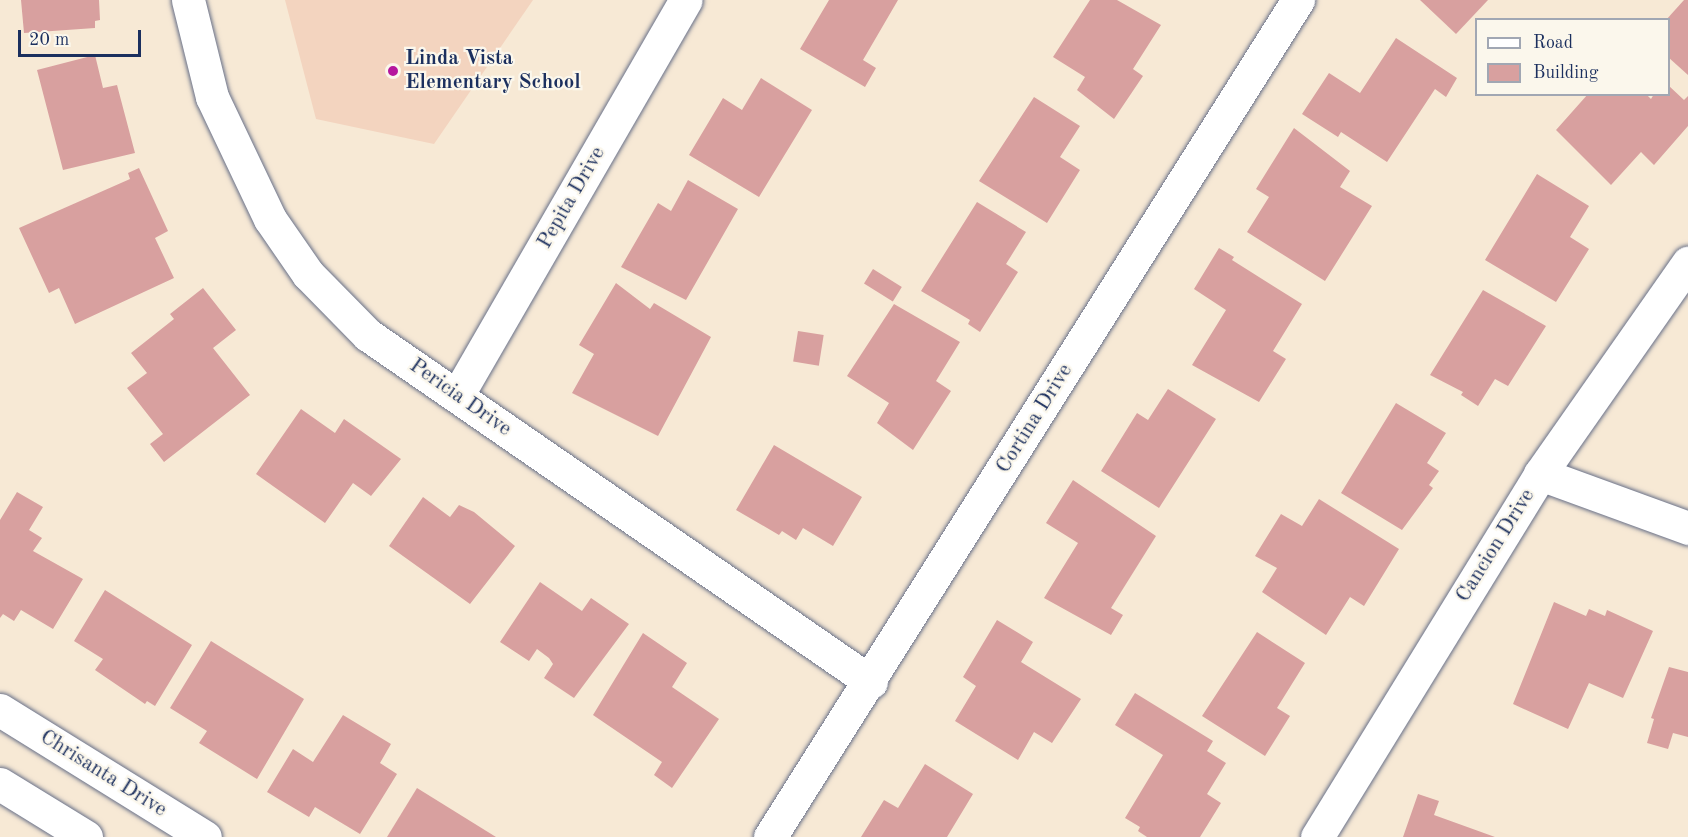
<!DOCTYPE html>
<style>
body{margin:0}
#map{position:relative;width:1688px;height:837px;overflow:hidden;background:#f7e9d5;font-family:"Old Standard TT",serif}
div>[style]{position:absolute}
.built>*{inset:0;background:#f3d4bf}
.building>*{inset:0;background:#d8a09f;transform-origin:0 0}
.roads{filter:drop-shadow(0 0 2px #687088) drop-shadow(0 0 2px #687088)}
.minor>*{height:33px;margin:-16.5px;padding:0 16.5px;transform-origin:16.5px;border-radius:16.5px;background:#fff}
.dots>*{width:16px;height:16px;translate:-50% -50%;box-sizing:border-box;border:3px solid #fbf7ec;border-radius:50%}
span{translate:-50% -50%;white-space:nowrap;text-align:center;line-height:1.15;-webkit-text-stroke:4.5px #fbf7ec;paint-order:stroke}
.poi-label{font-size:21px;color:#1b2f5e;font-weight:700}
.left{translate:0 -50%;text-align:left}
.street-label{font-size:21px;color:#1b2f5e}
.legend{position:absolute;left:1475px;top:18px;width:195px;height:78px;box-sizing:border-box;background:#fbf7ec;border:2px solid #a1a7b3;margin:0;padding:8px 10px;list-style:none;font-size:18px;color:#1b2f5e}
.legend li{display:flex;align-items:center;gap:12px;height:30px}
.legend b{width:30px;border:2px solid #a1a7b3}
.scale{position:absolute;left:18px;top:30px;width:123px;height:27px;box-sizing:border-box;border:3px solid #1b2f5e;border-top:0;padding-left:8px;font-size:18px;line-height:21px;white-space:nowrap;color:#1b2f5e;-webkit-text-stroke:4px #fbf7ec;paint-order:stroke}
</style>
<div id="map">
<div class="built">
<i style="clip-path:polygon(285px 0,533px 0,434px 144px,316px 119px)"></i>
</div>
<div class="building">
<i style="clip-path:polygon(21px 0,99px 0,100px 20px,95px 21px,95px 28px,24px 33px)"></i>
<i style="clip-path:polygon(829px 0,898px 0,863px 60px,876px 68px,865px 87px,800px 49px)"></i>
<i style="clip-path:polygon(1090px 0,1117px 0,1161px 25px,1133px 69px,1143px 76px,1114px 119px,1077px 90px,1085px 77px,1053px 57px)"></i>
<i style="clip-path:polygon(1420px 0,1488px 0,1456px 34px)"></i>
<i style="clip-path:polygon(1684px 0,1688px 0,1688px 75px,1668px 57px,1666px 20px)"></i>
<i style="clip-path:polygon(1396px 38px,1457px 78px,1446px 97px,1435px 89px,1387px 162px,1341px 132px,1338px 137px,1302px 114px,1329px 73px,1360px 93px)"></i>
<i style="clip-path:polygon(95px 55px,103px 88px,117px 85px,135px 153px,63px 170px,37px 70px)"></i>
<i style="clip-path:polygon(761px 78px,812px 110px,759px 197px,689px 155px,723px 98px,742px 110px)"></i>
<i style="clip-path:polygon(1668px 85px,1684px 100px,1688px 96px,1688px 126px,1654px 165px,1641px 152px,1611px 185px,1556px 130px,1588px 94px,1646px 94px,1651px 99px,1654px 94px,1668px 94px)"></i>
<i style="clip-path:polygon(1034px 97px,1080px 126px,1060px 157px,1080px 170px,1047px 223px,979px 181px)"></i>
<i style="clip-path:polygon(1294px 128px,1350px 171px,1340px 187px,1372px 206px,1325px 281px,1247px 232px,1269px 197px,1256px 189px)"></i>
<i style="clip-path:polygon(139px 168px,168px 231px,155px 238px,174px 278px,75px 324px,59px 288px,49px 293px,19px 228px,130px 179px,128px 173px)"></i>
<i style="clip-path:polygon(1537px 174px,1589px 206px,1570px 237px,1589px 249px,1556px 302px,1485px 260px)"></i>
<i style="clip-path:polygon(688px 180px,738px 209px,686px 300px,621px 267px,658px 203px,671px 211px)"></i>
<i style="clip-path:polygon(977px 202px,1026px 232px,1006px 264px,1018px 272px,980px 332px,968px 324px,970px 320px,921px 291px)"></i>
<i style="clip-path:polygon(1219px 248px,1234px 257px,1232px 260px,1302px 304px,1273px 351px,1286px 359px,1259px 402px,1192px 365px,1226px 310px,1194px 289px)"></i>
<i style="left:873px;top:269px;width:34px;height:17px;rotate:32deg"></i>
<i style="clip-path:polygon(616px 283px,650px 309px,654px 303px,711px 337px,658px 436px,572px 393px,594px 354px,579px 345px)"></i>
<i style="clip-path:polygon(203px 288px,236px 330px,213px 348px,250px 395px,164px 462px,150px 444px,163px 434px,127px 388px,147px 373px,131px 353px,174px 319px,170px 314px)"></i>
<i style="clip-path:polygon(1483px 290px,1546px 326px,1508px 386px,1495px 379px,1478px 406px,1461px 395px,1463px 392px,1430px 375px)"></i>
<i style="clip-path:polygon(894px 304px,960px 342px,936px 381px,951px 391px,913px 450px,877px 423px,889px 403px,847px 376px)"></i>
<i style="left:798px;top:331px;width:26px;height:31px;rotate:9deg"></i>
<i style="clip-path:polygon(1168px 389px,1216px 419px,1159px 508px,1101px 471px,1137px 413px,1148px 420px)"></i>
<i style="clip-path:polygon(1396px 403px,1446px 433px,1427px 463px,1439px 471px,1429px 485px,1433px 488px,1402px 530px,1341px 493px)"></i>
<i style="clip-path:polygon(301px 409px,335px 433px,344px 419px,401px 459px,371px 496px,353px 483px,325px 523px,256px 474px)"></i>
<i style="clip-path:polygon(774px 445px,862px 497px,833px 546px,803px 528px,796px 540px,782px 531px,779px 535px,736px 510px)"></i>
<i style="clip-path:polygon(1073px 480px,1156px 536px,1111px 608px,1123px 615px,1111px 635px,1044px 598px,1078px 543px,1046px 523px)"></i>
<i style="clip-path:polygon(17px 492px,43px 507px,29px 530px,42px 538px,33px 551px,83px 579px,53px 629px,21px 610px,14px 621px,3px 614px,0 618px,0 520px)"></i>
<i style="clip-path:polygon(423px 497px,450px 517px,459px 505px,474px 512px,515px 546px,470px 604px,389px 546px)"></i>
<i style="clip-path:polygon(1319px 499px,1399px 549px,1364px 606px,1350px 597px,1326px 635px,1262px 592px,1277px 568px,1255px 556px,1281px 514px,1302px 526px)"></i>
<i style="clip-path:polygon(540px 582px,582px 611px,591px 598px,629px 624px,574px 698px,544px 678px,553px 664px,549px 658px,537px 649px,529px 661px,500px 642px)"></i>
<i style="clip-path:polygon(105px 590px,192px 645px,155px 706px,147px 701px,145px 704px,95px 670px,103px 659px,74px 641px)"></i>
<i style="clip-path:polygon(1554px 602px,1586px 616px,1589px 609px,1605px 616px,1607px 610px,1653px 631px,1623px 698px,1589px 683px,1568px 729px,1513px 704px)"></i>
<i style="clip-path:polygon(997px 620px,1033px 642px,1021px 662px,1081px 699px,1052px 743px,1034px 732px,1018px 760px,955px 721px,976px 686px,963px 677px)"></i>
<i style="clip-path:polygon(1257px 632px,1305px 663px,1277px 708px,1290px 716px,1265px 756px,1202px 716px)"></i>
<i style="clip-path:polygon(643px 633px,687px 663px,672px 687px,719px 719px,672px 788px,654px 775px,662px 762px,593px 715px)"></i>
<i style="clip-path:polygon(211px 641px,304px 699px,257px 779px,199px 743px,207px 731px,170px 708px)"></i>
<i style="clip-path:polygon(1669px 667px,1688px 672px,1688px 737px,1673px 733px,1668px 749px,1647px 743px,1654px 719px,1651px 718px)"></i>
<i style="clip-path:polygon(1135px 693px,1213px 741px,1207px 751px,1226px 763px,1207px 794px,1221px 803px,1200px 837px,1147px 837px,1138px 831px,1140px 827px,1125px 818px,1163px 755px,1115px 725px)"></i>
<i style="clip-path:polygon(343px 715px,391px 744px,380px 763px,397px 774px,360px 834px,315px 807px,309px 817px,267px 792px,293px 749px,313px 762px)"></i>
<i style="clip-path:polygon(925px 764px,973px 794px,947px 837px,861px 837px,884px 800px,898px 808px)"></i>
<i style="clip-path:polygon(417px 788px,496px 837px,387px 837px)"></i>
<i style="clip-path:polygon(1418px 794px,1439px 801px,1434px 815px,1495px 837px,1403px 837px)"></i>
</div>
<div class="roads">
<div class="minor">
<i style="left:188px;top:0;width:100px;rotate:76.1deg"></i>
<i style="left:212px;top:97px;width:135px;rotate:64.6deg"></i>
<i style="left:270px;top:219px;width:67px;rotate:55.4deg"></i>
<i style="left:308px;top:274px;width:86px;rotate:45.5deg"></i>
<i style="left:368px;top:335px;width:611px;rotate:34.6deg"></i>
<i style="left:457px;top:396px;width:457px;rotate:-60deg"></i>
<i style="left:1540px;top:474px;width:158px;rotate:20deg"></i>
<i style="left:0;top:710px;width:241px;rotate:31.8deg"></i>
<i style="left:0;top:784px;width:101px;rotate:31.6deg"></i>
<i style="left:770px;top:837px;width:990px;rotate:-57.76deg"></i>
<i style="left:1317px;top:837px;width:426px;rotate:-58.4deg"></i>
<i style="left:1540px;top:474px;width:258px;rotate:-55deg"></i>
</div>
</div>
<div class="dots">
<i style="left:393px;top:71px;background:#b5179e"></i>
</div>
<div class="poi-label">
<span class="left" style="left:405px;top:71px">Linda Vista<br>Elementary School</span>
</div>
<div class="street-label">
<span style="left:572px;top:198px;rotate:-60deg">Pepita Drive</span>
<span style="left:460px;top:398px;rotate:35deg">Pericia Drive</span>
<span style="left:1035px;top:419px;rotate:-58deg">Cortina Drive</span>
<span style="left:1496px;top:546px;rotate:-58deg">Cancion Drive</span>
<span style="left:103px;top:774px;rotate:32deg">Chrisanta Drive</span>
</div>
<ul class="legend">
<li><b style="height:8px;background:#fff"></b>Road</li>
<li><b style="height:16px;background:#d8a09f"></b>Building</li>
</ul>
<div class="scale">20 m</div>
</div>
